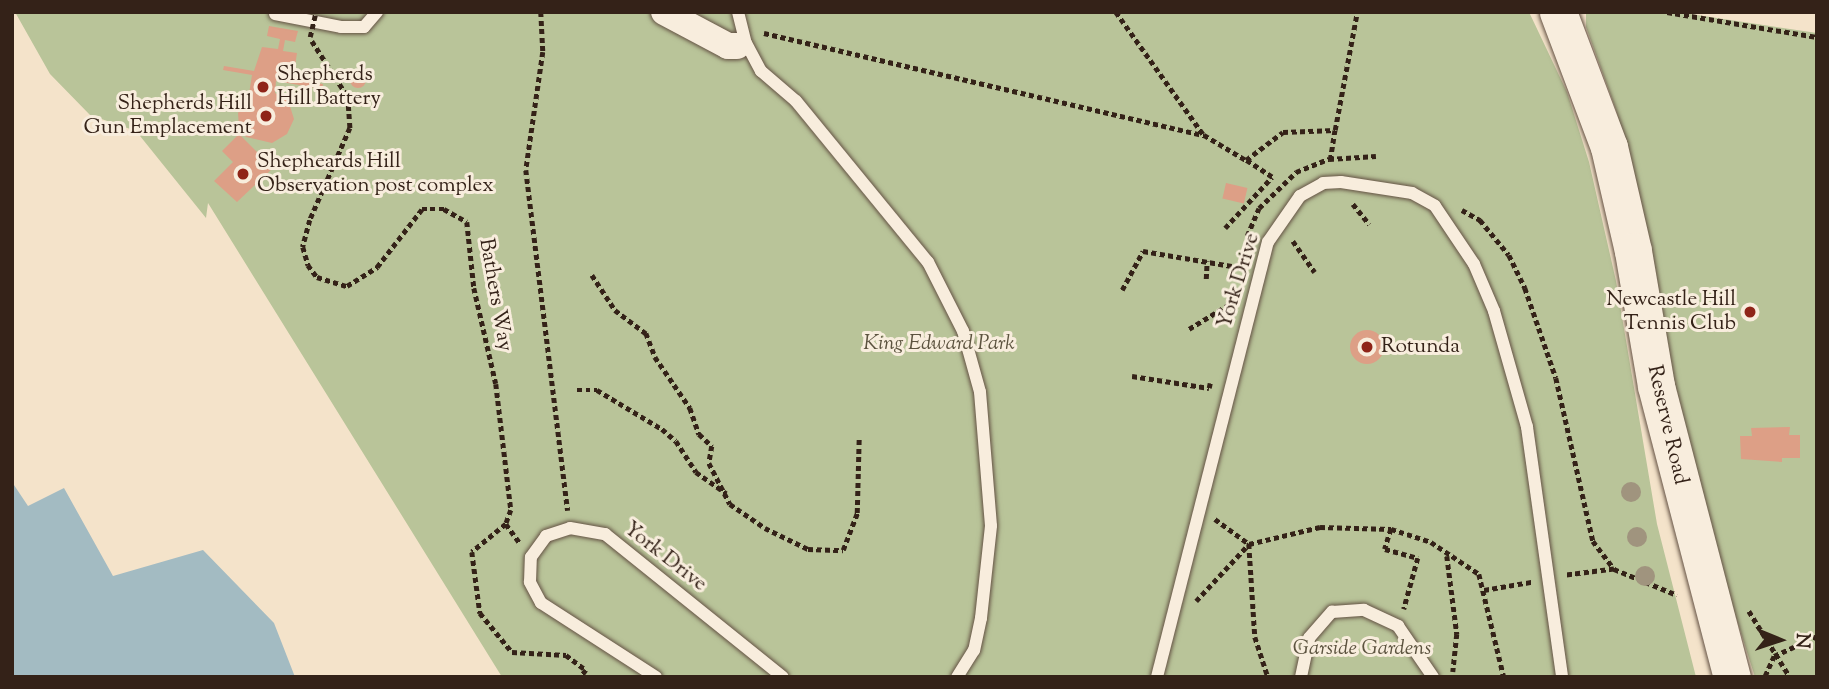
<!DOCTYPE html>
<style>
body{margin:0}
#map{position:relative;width:1829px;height:689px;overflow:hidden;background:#f4e3ca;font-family:"Sorts Mill Goudy",serif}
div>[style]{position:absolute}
.green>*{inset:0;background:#b9c499}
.water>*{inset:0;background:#a3bbc2}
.building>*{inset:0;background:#dd9f86;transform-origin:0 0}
.round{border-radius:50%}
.path>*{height:4.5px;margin-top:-2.25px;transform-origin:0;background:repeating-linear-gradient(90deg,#342218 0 5px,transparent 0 8.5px)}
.roads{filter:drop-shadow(0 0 2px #645244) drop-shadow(0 0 2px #645244)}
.lane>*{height:12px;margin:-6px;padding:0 6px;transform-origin:6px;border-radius:6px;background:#f8eddd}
.street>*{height:26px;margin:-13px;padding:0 13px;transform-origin:13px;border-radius:13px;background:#f8eddd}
.secondary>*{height:37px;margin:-18.5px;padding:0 18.5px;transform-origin:18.5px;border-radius:18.5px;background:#f8eddd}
.path-bridge>*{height:4.5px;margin-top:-2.25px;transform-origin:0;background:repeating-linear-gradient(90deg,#342218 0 5px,transparent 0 8.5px)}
.trees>*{width:20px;height:20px;margin:-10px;border-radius:50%;background:#a0947e}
.dots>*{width:19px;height:19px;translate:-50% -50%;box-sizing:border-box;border:4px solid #f8eddd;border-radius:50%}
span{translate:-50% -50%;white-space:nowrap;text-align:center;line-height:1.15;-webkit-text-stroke:6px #f8eddd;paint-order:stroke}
.poi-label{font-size:21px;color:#342218}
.left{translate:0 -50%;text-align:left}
.right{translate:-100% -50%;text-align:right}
.street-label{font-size:21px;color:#342218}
.park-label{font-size:21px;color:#5c533f;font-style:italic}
.frame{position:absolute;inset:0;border:14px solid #342218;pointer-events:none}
.north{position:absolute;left:1745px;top:605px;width:70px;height:70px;-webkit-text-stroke:5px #f8eddd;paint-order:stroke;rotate:92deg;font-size:19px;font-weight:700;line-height:28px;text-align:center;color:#342218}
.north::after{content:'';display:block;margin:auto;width:24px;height:32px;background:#342218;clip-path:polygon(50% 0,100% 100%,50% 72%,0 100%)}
</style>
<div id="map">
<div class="green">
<i style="clip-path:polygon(15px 12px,1529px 12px,1567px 92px,1589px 162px,1616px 281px,1657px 524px,1696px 677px,502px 677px,208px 203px,206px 218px,136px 131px,90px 115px,50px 74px)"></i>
<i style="clip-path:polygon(1586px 12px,1677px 12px,1817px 33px,1817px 677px,1755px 677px,1694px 486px,1675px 407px,1640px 197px,1616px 110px,1586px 27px)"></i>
</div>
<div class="water">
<i style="clip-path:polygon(12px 482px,28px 506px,64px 488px,113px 576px,203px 550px,274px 623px,295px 677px,12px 677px)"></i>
</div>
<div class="building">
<i style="clip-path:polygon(269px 26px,298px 31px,295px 42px,285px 40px,283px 51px,297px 53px,293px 79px,323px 84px,322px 89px,276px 81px,275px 93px,288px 100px,294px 119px,287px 134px,272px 143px,246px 137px,239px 127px,238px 113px,249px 94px,252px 75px,223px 70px,224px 66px,254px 71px,262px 47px,278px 49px,280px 39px,267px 36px)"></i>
<i class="round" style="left:350px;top:72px;width:16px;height:16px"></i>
<i style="clip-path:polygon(239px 134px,273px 168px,237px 202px,214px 181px,233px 162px,222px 151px)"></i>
<i style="left:1226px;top:183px;width:22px;height:16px;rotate:13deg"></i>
<i class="round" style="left:1350px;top:330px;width:34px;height:34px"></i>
<i style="clip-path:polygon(1790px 427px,1789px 435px,1800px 435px,1800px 458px,1782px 458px,1782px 462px,1741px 459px,1740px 436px,1752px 436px,1751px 428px)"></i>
</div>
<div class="path">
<i style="left:541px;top:12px;width:40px;rotate:87.1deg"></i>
<i style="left:543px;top:52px;width:119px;rotate:98.2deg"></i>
<i style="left:526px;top:170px;width:343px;rotate:83deg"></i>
<i style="left:1116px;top:12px;width:150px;rotate:54.5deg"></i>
<i style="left:1667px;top:12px;width:152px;rotate:9.5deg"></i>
<i style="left:764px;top:33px;width:452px;rotate:13.1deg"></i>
<i style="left:1204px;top:135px;width:49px;rotate:30.8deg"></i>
<i style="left:1246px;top:160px;width:46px;rotate:-37.1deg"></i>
<i style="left:1283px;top:132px;width:52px;rotate:-2.2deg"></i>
<i style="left:1335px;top:130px;width:120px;rotate:-79.4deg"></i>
<i style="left:312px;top:41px;width:67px;rotate:57.3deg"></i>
<i style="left:348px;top:97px;width:31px;rotate:86deg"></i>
<i style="left:350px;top:128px;width:100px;rotate:113.5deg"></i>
<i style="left:310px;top:220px;width:28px;rotate:105deg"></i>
<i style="left:303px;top:247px;width:19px;rotate:74deg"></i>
<i style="left:308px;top:265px;width:15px;rotate:53deg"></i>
<i style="left:317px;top:277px;width:31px;rotate:17deg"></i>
<i style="left:347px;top:286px;width:36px;rotate:-32deg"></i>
<i style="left:377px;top:267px;width:73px;rotate:-52.2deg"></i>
<i style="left:422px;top:209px;width:22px"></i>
<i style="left:444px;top:209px;width:26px;rotate:29deg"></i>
<i style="left:467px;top:222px;width:66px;rotate:83.9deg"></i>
<i style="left:474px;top:288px;width:98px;rotate:77.1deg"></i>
<i style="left:496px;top:384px;width:127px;rotate:83.2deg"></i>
<i style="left:511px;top:510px;width:15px;rotate:110deg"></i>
<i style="left:506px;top:524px;width:44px;rotate:140.5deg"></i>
<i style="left:472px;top:552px;width:62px;rotate:82.5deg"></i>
<i style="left:480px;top:613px;width:50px;rotate:50.6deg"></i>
<i style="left:512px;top:652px;width:54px;rotate:3.2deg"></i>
<i style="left:566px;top:655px;width:25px;rotate:37deg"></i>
<i style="left:586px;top:670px;width:9px;rotate:126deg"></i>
<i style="left:1330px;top:160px;width:30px;rotate:-81deg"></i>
<i style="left:1353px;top:204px;width:26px;rotate:51deg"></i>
<i style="left:1462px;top:210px;width:21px;rotate:29deg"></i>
<i style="left:1480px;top:220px;width:45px;rotate:50.4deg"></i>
<i style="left:1509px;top:255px;width:37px;rotate:64deg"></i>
<i style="left:1525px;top:288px;width:95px;rotate:71deg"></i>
<i style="left:1556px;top:378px;width:167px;rotate:77.2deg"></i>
<i style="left:1593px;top:541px;width:35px;rotate:53deg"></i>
<i style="left:1614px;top:569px;width:48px;rotate:172.9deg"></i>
<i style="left:1225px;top:228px;width:69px;rotate:-47.3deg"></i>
<i style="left:1272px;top:177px;width:31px;rotate:-147deg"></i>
<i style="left:1247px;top:236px;width:30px;rotate:-67deg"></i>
<i style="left:1259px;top:208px;width:52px;rotate:-44.2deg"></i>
<i style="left:1296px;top:172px;width:35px;rotate:-22deg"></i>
<i style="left:1329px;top:159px;width:47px;rotate:-3.7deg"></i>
<i style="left:1293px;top:241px;width:38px;rotate:55deg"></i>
<i style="left:592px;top:275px;width:42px;rotate:56.7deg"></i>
<i style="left:615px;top:310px;width:39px;rotate:37deg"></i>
<i style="left:646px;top:333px;width:26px;rotate:69deg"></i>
<i style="left:655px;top:357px;width:62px;rotate:55.5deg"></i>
<i style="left:690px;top:408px;width:28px;rotate:71deg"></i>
<i style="left:699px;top:434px;width:18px;rotate:43deg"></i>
<i style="left:712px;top:446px;width:17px;rotate:100deg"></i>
<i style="left:709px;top:463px;width:46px;rotate:62.9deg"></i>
<i style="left:730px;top:504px;width:42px;rotate:34.4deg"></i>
<i style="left:765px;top:528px;width:48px;rotate:26deg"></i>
<i style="left:808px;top:549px;width:35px;rotate:2deg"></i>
<i style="left:843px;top:550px;width:40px;rotate:-69deg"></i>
<i style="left:857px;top:513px;width:75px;rotate:-88.5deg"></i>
<i style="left:1206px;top:279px;width:18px;rotate:-87deg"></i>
<i style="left:1122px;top:290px;width:44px;rotate:-61.7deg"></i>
<i style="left:1143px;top:251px;width:102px;rotate:9.6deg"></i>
<i style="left:1189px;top:329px;width:48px;rotate:-31.4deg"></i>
<i style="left:1132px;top:376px;width:78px;rotate:8.9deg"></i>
<i style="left:1209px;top:388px;width:5px;rotate:-79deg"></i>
<i style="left:577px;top:390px;width:20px"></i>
<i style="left:597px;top:390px;width:76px;rotate:31deg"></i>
<i style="left:662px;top:429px;width:18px;rotate:41deg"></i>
<i style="left:676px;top:441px;width:37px;rotate:57deg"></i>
<i style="left:696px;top:472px;width:37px;rotate:35deg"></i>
<i style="left:1215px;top:519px;width:42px;rotate:36.3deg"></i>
<i style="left:1249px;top:544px;width:93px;rotate:86.3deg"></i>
<i style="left:1255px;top:637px;width:42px;rotate:72deg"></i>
<i style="left:506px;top:524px;width:24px;rotate:54deg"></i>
<i style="left:1391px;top:529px;width:21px;rotate:107deg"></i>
<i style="left:1385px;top:549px;width:34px;rotate:15deg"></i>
<i style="left:1418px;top:558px;width:53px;rotate:105.4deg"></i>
<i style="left:1447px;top:556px;width:79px;rotate:82.7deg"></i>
<i style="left:1457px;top:634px;width:38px;rotate:96deg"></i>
<i style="left:1614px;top:569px;width:68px;rotate:22.4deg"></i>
<i style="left:1484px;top:590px;width:48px;rotate:-9.7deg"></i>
<i style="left:1196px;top:601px;width:78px;rotate:-47.1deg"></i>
<i style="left:1249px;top:544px;width:73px;rotate:-13.5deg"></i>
<i style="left:1320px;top:527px;width:71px;rotate:1.6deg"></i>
<i style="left:1391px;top:529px;width:42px;rotate:18deg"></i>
<i style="left:1431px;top:542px;width:58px;rotate:33.7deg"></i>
<i style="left:1479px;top:574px;width:106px;rotate:76.4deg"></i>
<i style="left:1749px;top:611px;width:78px;rotate:58.2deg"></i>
<i style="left:1765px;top:676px;width:22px;rotate:-66deg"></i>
<i style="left:1774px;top:656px;width:47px;rotate:-24.9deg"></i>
</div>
<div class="roads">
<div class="lane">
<i style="left:738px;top:12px;width:32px;rotate:76deg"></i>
<i style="left:746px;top:43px;width:32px;rotate:62deg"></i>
<i style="left:761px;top:71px;width:46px;rotate:40.6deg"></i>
<i style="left:796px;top:101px;width:208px;rotate:50.7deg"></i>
<i style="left:928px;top:262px;width:77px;rotate:63.1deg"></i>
<i style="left:963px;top:331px;width:63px;rotate:74.4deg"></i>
<i style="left:980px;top:392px;width:134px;rotate:85.3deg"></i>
<i style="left:991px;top:526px;width:93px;rotate:96.2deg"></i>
<i style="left:981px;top:618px;width:33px;rotate:102deg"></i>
<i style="left:974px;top:650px;width:32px;rotate:122deg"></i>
<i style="left:275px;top:14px;width:67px;rotate:11.1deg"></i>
<i style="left:341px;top:27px;width:23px"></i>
<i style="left:364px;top:27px;width:20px;rotate:-49deg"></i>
<i style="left:656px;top:677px;width:137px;rotate:-147.2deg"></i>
<i style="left:541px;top:603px;width:24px;rotate:-118deg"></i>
<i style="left:530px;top:582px;width:25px;rotate:-88deg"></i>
<i style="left:531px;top:557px;width:26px;rotate:-54deg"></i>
<i style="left:546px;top:536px;width:25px;rotate:-18deg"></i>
<i style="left:570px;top:528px;width:36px;rotate:10deg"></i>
<i style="left:605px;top:534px;width:228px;rotate:38.8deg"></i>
<i style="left:1157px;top:677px;width:449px;rotate:-75.7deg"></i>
<i style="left:1268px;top:242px;width:56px;rotate:-55.2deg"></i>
<i style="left:1300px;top:196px;width:26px;rotate:-29deg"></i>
<i style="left:1323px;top:183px;width:18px;rotate:-3deg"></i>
<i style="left:1341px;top:182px;width:72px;rotate:8.8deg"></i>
<i style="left:1412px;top:193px;width:26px;rotate:29deg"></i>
<i style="left:1435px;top:206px;width:70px;rotate:56.1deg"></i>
<i style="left:1474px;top:264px;width:51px;rotate:66.9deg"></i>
<i style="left:1494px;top:311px;width:121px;rotate:74.1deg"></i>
<i style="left:1527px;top:427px;width:252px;rotate:82deg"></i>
<i style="left:1301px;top:677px;width:40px;rotate:-78deg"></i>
<i style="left:1309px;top:638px;width:35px;rotate:-49deg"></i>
<i style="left:1332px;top:612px;width:32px;rotate:-4deg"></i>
<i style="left:1364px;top:610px;width:38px;rotate:25deg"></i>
<i style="left:1398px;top:626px;width:62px;rotate:55.5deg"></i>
</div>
<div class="street">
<i style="left:664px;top:12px;width:72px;rotate:28deg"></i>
<i style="left:728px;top:46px;width:9px"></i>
</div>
<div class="secondary">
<i style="left:1558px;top:12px;width:144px;rotate:69.3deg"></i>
<i style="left:1609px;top:147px;width:107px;rotate:77deg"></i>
<i style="left:1633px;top:251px;width:137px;rotate:80.3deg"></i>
<i style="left:1656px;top:386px;width:301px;rotate:75.4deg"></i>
</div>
</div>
<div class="path-bridge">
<i style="left:310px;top:37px;width:26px;rotate:-77deg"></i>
</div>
<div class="trees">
<i style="left:1631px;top:492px"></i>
<i style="left:1637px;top:537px"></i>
<i style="left:1645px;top:576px"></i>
</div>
<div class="dots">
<i style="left:263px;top:87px;background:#8f2418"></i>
<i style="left:266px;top:116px;background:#8f2418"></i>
<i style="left:243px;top:174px;background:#8f2418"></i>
<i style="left:1750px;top:312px;background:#8f2418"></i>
<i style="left:1367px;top:347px;background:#8f2418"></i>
</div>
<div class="poi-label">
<span class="left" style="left:277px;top:87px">Shepherds<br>Hill Battery</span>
<span class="right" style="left:252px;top:116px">Shepherds Hill<br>Gun Emplacement</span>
<span class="left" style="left:257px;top:174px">Shepheards Hill<br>Observation post complex</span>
<span class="right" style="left:1736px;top:312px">Newcastle Hill<br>Tennis Club</span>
<span class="left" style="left:1381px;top:347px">Rotunda</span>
</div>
<div class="street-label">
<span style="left:1239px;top:281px;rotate:-73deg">York Drive</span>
<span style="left:495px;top:295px;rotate:80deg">Bathers Way</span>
<span style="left:1667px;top:425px;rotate:77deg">Reserve Road</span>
<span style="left:665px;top:557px;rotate:38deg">York Drive</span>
</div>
<div class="park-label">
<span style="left:939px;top:344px">King Edward Park</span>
<span style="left:1362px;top:649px">Garside Gardens</span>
</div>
<div class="frame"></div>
<div class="north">N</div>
</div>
